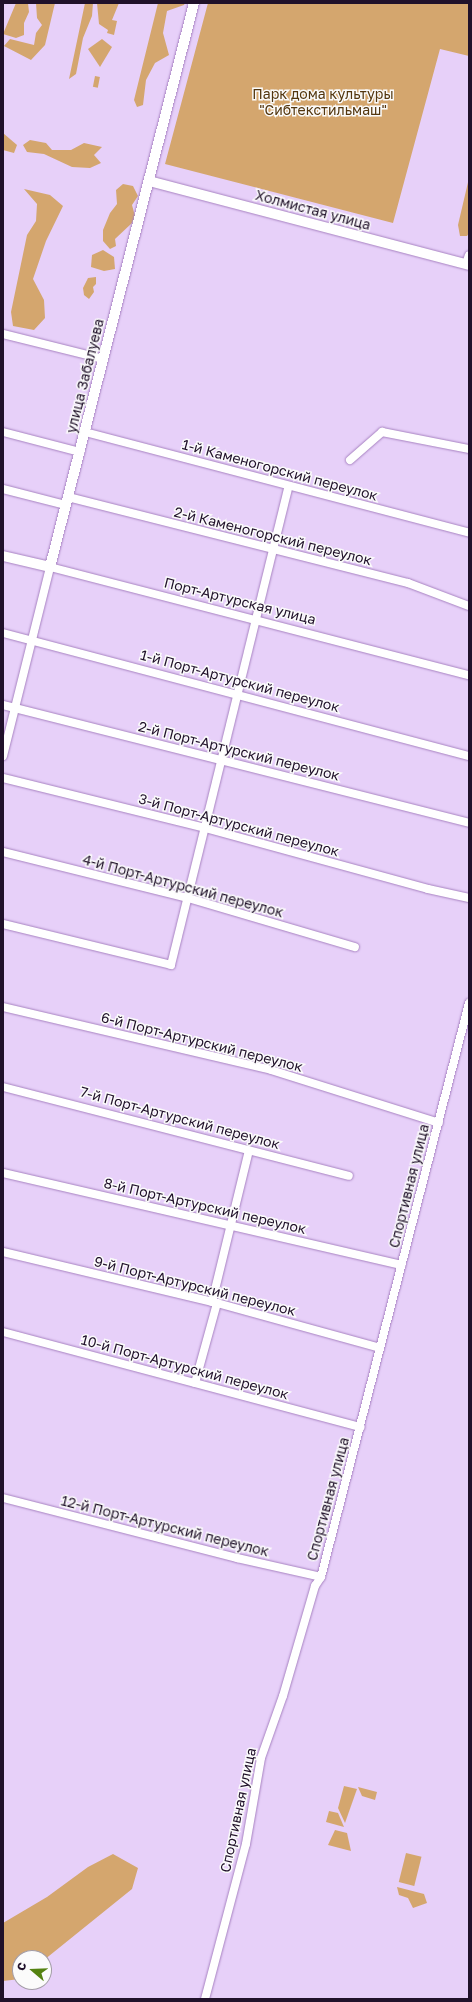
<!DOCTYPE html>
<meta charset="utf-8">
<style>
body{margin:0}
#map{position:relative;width:472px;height:2002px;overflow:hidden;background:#e7d0f9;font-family:"Golos Text",sans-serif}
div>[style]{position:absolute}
.green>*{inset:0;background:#d4a66e;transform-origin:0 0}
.roads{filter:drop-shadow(0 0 1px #a782c1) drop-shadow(0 0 1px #a782c1)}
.minor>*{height:8px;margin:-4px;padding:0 4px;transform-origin:4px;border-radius:4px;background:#fff}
.tertiary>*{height:10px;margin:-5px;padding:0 5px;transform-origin:5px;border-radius:5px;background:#fff}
span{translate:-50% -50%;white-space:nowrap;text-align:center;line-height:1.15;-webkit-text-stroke:3px #fbfbfb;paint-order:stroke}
.park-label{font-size:14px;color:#53360e}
.street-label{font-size:14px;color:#20112a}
.frame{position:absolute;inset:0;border:4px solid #20112a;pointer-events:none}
.north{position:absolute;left:12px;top:1950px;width:40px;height:40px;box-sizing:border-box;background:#fbfbfb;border:1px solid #a39da7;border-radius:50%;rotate:289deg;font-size:11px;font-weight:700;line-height:16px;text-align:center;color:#20112a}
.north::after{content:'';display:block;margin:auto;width:14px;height:18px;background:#548211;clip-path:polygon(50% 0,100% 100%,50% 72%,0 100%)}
</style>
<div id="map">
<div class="green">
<i style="clip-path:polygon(16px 3px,28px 3px,29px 12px,24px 23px,24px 35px,16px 38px,3px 34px)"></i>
<i style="clip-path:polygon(36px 3px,55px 3px,45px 45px,31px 60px,4px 46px,10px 39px,34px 45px,36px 33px,42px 25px,37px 18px)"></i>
<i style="clip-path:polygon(85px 3px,93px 3px,92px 16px,83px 38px,76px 74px,69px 79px)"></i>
<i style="clip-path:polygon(97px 3px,119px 3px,112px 20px,117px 21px,114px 35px,107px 33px,108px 30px,99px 24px)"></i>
<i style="clip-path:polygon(158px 3px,185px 3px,184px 5px,167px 11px,163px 33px,169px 55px,155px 63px,146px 80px,143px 105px,137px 107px,134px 100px)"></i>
<i style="clip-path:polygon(208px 3px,469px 3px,469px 56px,440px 49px,393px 223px,165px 164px)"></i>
<i style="clip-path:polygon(102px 39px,112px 47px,100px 67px,88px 49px)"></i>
<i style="left:95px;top:76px;width:5px;height:11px;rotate:11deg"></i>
<i style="clip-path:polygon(3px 133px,17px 145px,14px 153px,3px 150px)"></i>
<i style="clip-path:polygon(30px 140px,46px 143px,52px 150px,71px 150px,84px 143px,102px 147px,94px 155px,101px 163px,90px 168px,72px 167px,44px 154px,27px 152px,23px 145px)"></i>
<i style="clip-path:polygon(469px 178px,469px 233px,467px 236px,460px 236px,458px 225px)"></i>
<i style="clip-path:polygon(123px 184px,133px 186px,138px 196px,132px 205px,135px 216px,132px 223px,115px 239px,116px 246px,110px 249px,103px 241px,103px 230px,110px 213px,117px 204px,116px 190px)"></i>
<i style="clip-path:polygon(24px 189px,50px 195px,63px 206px,46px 241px,33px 279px,44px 300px,45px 318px,34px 330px,13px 326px,11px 312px,27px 235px,36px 221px,37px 204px)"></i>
<i style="clip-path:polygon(103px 250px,114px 257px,115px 269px,104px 271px,91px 267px,92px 255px)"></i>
<i style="clip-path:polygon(96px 277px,96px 284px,93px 287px,94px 292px,89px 299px,84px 295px,83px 288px,88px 278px)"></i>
<i style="clip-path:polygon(344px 1786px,357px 1789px,345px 1823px,338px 1808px)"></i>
<i style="clip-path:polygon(358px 1787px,377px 1792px,375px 1800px,362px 1796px)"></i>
<i style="clip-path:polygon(329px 1811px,338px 1813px,344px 1827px,326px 1822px)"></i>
<i style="clip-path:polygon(335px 1830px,347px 1833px,351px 1851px,328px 1845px)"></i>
<i style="left:406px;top:1853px;width:16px;height:30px;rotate:14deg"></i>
<i style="clip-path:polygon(113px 1854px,138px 1868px,132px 1889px,44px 1960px,44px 1958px,20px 1958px,20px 1979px,3px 1981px,3px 1923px,47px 1897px,88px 1867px)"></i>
<i style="clip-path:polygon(397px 1887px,424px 1894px,427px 1903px,413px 1908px,408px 1898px,399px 1895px)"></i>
</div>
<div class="roads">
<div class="minor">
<i style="left:466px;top:264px;width:9px;rotate:-72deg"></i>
<i style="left:3px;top:334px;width:103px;rotate:14deg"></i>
<i style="left:3px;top:432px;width:80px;rotate:14.6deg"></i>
<i style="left:85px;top:432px;width:397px;rotate:14.7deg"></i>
<i style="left:350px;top:460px;width:43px;rotate:-41.2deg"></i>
<i style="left:382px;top:432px;width:89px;rotate:11.1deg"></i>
<i style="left:3px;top:489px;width:65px;rotate:14.3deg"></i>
<i style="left:68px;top:497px;width:351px;rotate:14.2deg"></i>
<i style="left:408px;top:583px;width:65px;rotate:20.7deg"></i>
<i style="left:3px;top:633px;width:482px;rotate:14.8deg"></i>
<i style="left:3px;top:705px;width:481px;rotate:14.2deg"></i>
<i style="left:3px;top:756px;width:195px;rotate:-76deg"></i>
<i style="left:50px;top:567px;width:433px;rotate:14.5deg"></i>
<i style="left:3px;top:778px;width:208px;rotate:13.9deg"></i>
<i style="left:205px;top:828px;width:231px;rotate:15.3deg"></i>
<i style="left:428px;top:889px;width:42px;rotate:12.4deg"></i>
<i style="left:3px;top:852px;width:191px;rotate:14deg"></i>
<i style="left:188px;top:898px;width:174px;rotate:16.4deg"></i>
<i style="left:3px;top:924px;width:173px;rotate:13.7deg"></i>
<i style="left:171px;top:965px;width:493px;rotate:-76.2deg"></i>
<i style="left:3px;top:1007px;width:275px;rotate:13.2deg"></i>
<i style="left:271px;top:1070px;width:176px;rotate:17.5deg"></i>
<i style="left:3px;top:1087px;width:357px;rotate:14.4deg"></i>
<i style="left:3px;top:1173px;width:409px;rotate:13deg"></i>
<i style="left:3px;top:1252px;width:220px;rotate:13.4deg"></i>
<i style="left:217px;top:1303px;width:169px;rotate:15.4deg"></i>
<i style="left:212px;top:1302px;width:156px;rotate:-76.3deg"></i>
<i style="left:3px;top:1332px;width:370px;rotate:14.9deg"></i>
<i style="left:195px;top:1383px;width:83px;rotate:-74.6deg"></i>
<i style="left:3px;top:1498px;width:242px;rotate:14.4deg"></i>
<i style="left:237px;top:1558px;width:86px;rotate:12.7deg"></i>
<i style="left:205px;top:1999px;width:160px;rotate:-75.2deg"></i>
<i style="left:246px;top:1844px;width:87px;rotate:-80.1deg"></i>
<i style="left:261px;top:1758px;width:66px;rotate:-70.5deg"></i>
<i style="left:283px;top:1696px;width:115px;rotate:-73.8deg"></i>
<i style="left:315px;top:1586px;width:11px;rotate:-56deg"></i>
<i style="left:321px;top:1577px;width:593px;rotate:-75.54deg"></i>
</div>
<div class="tertiary">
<i style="left:149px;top:181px;width:331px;rotate:14.7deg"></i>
<i style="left:3px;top:556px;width:48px;rotate:13.2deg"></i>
<i style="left:50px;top:567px;width:582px;rotate:-75.68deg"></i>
</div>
</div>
<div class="park-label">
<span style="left:323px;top:102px">Парк дома культуры<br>"Сибтекстильмаш"</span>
</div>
<div class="street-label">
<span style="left:313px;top:210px;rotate:15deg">Холмистая улица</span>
<span style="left:85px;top:376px;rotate:-76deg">улица Забалуева</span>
<span style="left:280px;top:470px;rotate:15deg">1-й Каменогорский переулок</span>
<span style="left:273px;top:536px;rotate:14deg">2-й Каменогорский переулок</span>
<span style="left:240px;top:601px;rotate:14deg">Порт-Артурская улица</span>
<span style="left:240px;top:681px;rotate:15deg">1-й Порт-Артурский переулок</span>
<span style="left:239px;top:751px;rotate:14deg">2-й Порт-Артурский переулок</span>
<span style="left:239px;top:825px;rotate:15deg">3-й Порт-Артурский переулок</span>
<span style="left:183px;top:886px;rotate:15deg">4-й Порт-Артурский переулок</span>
<span style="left:202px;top:1042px;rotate:14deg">6-й Порт-Артурский переулок</span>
<span style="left:180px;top:1118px;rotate:15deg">7-й Порт-Артурский переулок</span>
<span style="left:409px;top:1186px;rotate:-76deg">Спортивная улица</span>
<span style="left:205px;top:1206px;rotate:13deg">8-й Порт-Артурский переулок</span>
<span style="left:195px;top:1286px;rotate:14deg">9-й Порт-Артурский переулок</span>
<span style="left:185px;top:1367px;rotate:15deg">10-й Порт-Артурский переулок</span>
<span style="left:328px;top:1499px;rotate:-75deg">Спортивная улица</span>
<span style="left:165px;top:1526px;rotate:14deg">12-й Порт-Артурский переулок</span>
<span style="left:238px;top:1810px;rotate:-78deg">Спортивная улица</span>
</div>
<div class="frame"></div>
<div class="north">С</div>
</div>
